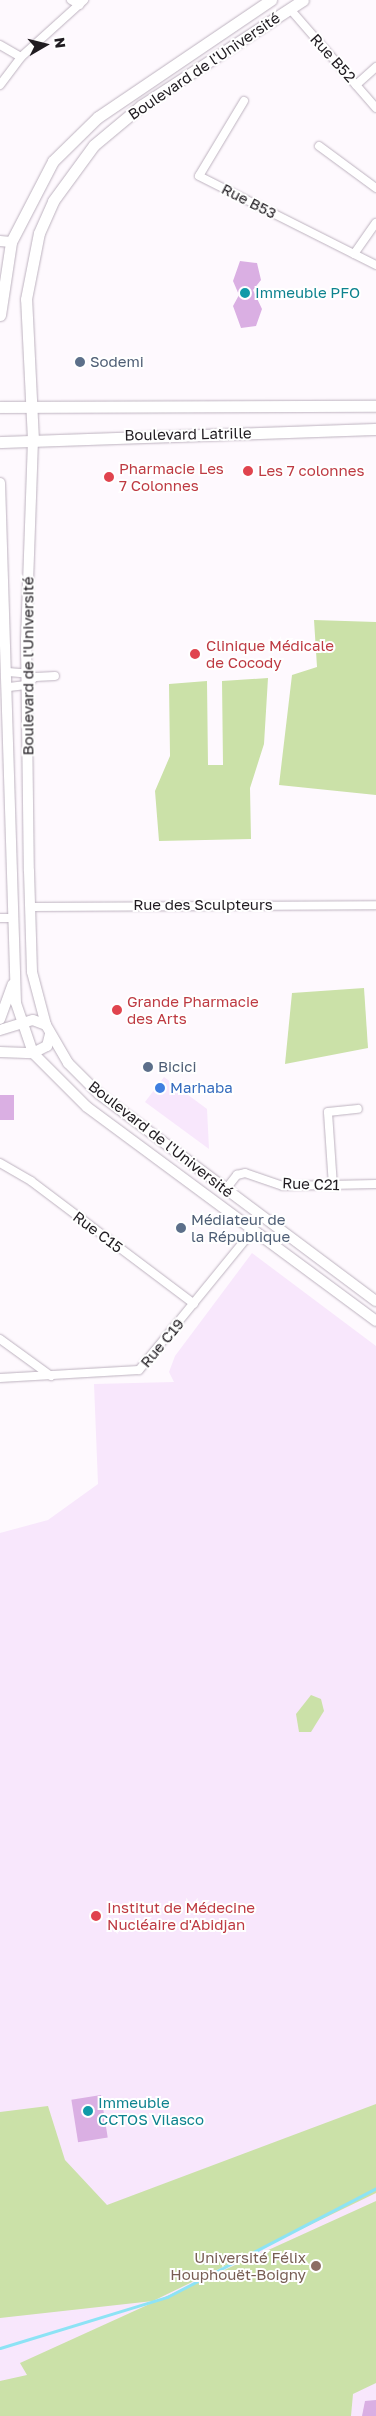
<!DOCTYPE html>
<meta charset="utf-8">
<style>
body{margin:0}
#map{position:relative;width:376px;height:2416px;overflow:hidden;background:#fef9fe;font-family:"Golos Text",sans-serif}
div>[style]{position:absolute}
.built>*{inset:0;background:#f8e7fc}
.green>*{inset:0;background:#cbe1a8}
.stream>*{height:3px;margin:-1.5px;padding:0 1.5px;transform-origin:1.5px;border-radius:1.5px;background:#8de3f5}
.building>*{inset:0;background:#daafe3;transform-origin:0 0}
.roads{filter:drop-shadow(0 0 1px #bdb2bf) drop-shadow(0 0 1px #bdb2bf)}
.minor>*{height:8px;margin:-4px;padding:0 4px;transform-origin:4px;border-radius:4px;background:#fff}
.tertiary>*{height:10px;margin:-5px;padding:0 5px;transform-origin:5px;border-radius:5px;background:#fff}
.secondary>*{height:11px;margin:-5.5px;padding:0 5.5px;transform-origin:5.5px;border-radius:5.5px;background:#fff}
.dots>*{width:14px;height:14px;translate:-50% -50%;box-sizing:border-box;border:2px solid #fff;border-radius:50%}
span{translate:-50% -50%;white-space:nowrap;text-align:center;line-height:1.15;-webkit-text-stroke:4px #fff;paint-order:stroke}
.street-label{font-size:15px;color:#201c21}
.culture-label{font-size:15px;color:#0d838f}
.left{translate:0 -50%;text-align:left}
.service-label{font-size:15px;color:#4e5e75}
.health-label{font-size:15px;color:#be3a42}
.shop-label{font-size:15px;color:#366cbe}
.education-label{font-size:15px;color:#785e54}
.right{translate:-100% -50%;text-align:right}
.north{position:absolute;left:20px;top:20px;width:50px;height:50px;-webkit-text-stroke:4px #fff;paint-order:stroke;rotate:82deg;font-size:14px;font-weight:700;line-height:20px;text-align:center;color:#201c21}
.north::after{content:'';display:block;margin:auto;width:18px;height:22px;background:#201c21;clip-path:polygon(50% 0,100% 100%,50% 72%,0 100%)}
</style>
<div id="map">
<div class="built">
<i style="clip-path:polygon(164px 1077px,207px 1109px,209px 1149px,145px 1102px)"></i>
<i style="clip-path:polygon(252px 1253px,376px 1346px,376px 2416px,0 2416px,0 1533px,48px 1520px,98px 1484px,94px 1384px,174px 1382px,169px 1372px,175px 1356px)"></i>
</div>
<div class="green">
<i style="clip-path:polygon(314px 620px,376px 622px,376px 795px,279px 785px,292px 675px,317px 667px)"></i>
<i style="clip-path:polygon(268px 678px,264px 744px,250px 788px,251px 839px,159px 841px,155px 791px,170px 756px,169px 684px,207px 681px,208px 765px,223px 765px,222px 681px)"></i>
<i style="clip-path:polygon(364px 988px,368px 1048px,285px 1064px,292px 993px)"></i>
<i style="clip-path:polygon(311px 1695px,321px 1699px,324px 1711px,311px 1732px,299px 1732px,296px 1714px)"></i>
<i style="clip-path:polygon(376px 2104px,376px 2193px,153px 2301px,0 2318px,0 2112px,48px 2106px,65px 2160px,107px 2205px)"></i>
<i style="clip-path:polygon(376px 2201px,376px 2383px,353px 2394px,351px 2416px,0 2416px,0 2381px,27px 2375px,20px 2363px)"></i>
</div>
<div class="stream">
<i style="left:0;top:2348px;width:175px;rotate:-17deg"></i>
<i style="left:167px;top:2297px;width:236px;rotate:-27.5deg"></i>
</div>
<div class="building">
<i style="clip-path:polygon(240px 261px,257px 263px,261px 280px,253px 290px,262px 309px,256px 326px,241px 328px,233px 306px,239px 295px,233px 281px)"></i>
<i style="left:0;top:1095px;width:14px;height:25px"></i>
<i style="left:101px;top:2095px;width:43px;height:30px;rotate:81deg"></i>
<i style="clip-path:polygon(376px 2400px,376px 2416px,362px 2416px,365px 2401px)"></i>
</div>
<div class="roads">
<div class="minor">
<i style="left:71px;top:0;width:10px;rotate:29deg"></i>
<i style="left:290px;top:9px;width:131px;rotate:49deg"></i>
<i style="left:0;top:45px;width:24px;rotate:30deg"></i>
<i style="left:0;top:85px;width:35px;rotate:-53deg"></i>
<i style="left:21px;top:57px;width:85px;rotate:-42.1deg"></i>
<i style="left:356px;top:85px;width:27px;rotate:-42deg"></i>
<i style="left:244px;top:101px;width:87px;rotate:121deg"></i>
<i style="left:199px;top:176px;width:198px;rotate:26.7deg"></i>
<i style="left:319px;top:146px;width:71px;rotate:36.4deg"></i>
<i style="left:354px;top:254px;width:38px;rotate:-55deg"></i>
<i style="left:8px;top:672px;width:21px;rotate:5deg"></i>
<i style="left:9px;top:687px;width:17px;rotate:-7deg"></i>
<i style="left:26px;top:685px;width:12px;rotate:-42deg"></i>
<i style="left:35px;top:677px;width:20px;rotate:-3deg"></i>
<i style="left:30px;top:907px;width:346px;rotate:-0.3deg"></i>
<i style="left:0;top:918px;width:14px"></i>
<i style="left:0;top:1163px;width:36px;rotate:30deg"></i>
<i style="left:31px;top:1181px;width:204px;rotate:37deg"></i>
<i style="left:333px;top:1186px;width:74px;rotate:-93.9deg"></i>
<i style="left:328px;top:1112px;width:30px;rotate:-6deg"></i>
<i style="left:226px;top:1189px;width:18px;rotate:-52deg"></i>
<i style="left:237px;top:1175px;width:8px;rotate:-14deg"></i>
<i style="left:245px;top:1173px;width:40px;rotate:18.9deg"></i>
<i style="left:283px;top:1186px;width:93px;rotate:-1.2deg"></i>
<i style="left:0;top:1339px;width:63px;rotate:36deg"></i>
<i style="left:0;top:1378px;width:139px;rotate:-3.3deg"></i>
<i style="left:139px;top:1370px;width:181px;rotate:-50.8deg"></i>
</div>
<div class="tertiary">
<i style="left:0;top:241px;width:11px;rotate:5deg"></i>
<i style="left:33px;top:440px;width:199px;rotate:92deg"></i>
<i style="left:26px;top:639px;width:232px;rotate:89.3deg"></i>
<i style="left:29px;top:871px;width:101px;rotate:88.3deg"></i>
<i style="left:32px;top:972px;width:55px;rotate:75.2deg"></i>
<i style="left:46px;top:1025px;width:44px;rotate:59.9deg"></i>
<i style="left:68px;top:1063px;width:44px;rotate:45deg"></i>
<i style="left:99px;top:1094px;width:346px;rotate:36.8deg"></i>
<i style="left:0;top:483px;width:520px;rotate:88.24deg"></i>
<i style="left:16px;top:1003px;width:53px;rotate:71.2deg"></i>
<i style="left:33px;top:1053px;width:76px;rotate:45deg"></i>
<i style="left:87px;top:1107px;width:360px;rotate:36.5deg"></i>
<i style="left:0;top:1019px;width:37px;rotate:-70deg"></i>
<i style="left:0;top:1030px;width:34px;rotate:-17deg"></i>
<i style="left:33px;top:1020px;width:14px;rotate:21deg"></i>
<i style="left:0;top:1052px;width:33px;rotate:2deg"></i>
<i style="left:33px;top:1053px;width:16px;rotate:-27deg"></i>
<i style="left:47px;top:1046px;width:12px;rotate:-76deg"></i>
</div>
<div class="secondary">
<i style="left:0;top:315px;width:74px;rotate:-81.4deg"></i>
<i style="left:11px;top:242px;width:91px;rotate:-62.6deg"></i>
<i style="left:53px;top:161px;width:63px;rotate:-44.4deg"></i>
<i style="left:98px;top:117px;width:209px;rotate:-34.1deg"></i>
<i style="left:0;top:407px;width:376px;rotate:-0.2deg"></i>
<i style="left:33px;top:440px;width:141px;rotate:-92.8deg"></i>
<i style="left:26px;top:299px;width:67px;rotate:-78.9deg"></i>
<i style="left:39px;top:233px;width:35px;rotate:-66deg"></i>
<i style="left:53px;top:201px;width:69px;rotate:-53.8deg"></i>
<i style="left:94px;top:145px;width:62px;rotate:-39.8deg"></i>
<i style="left:142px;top:105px;width:192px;rotate:-33.1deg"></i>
<i style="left:0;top:442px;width:376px;rotate:-2deg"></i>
</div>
</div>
<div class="dots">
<i style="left:245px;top:293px;background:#0f9aa8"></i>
<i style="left:80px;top:362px;background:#5c6f8a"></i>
<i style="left:248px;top:471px;background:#e0444e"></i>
<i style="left:109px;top:477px;background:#e0444e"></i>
<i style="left:195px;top:654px;background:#e0444e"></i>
<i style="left:117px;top:1010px;background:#e0444e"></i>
<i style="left:148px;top:1067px;background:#5c6f8a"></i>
<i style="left:160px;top:1088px;background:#3f7fe0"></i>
<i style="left:181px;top:1228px;background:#5c6f8a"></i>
<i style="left:96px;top:1916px;background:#e0444e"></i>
<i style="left:88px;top:2111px;background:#0f9aa8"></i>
<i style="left:316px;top:2266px;background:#8d6e63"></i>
</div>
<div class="street-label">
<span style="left:333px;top:58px;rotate:48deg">Rue B52</span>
<span style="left:204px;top:66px;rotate:-34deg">Boulevard de l'Université</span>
<span style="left:249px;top:201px;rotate:27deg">Rue B53</span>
<span style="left:188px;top:434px;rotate:-1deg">Boulevard Latrille</span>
<span style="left:28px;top:666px;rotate:-90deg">Boulevard de l'Université</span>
<span style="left:203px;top:905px">Rue des Sculpteurs</span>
<span style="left:161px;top:1139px;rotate:38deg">Boulevard de l'Université</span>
<span style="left:311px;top:1184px;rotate:2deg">Rue C21</span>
<span style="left:98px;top:1232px;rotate:37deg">Rue C15</span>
<span style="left:162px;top:1343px;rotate:-50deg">Rue C19</span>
</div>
<div class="culture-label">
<span class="left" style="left:255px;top:293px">Immeuble PFO</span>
<span class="left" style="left:98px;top:2111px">Immeuble<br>CCTOS Vilasco</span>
</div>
<div class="service-label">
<span class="left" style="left:90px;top:362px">Sodemi</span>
<span class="left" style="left:158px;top:1067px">Bicici</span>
<span class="left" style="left:191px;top:1228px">Médiateur de<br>la République</span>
</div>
<div class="health-label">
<span class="left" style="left:119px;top:477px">Pharmacie Les<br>7 Colonnes</span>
<span class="left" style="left:258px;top:471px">Les 7 colonnes</span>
<span class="left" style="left:206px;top:654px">Clinique Médicale<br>de Cocody</span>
<span class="left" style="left:127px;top:1010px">Grande Pharmacie<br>des Arts</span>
<span class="left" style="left:107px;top:1916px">Institut de Médecine<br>Nucléaire d'Abidjan</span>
</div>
<div class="shop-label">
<span class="left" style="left:170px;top:1088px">Marhaba</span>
</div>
<div class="education-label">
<span class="right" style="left:306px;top:2266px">Université Félix<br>Houphouët-Boigny</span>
</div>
<div class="north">N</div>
</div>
